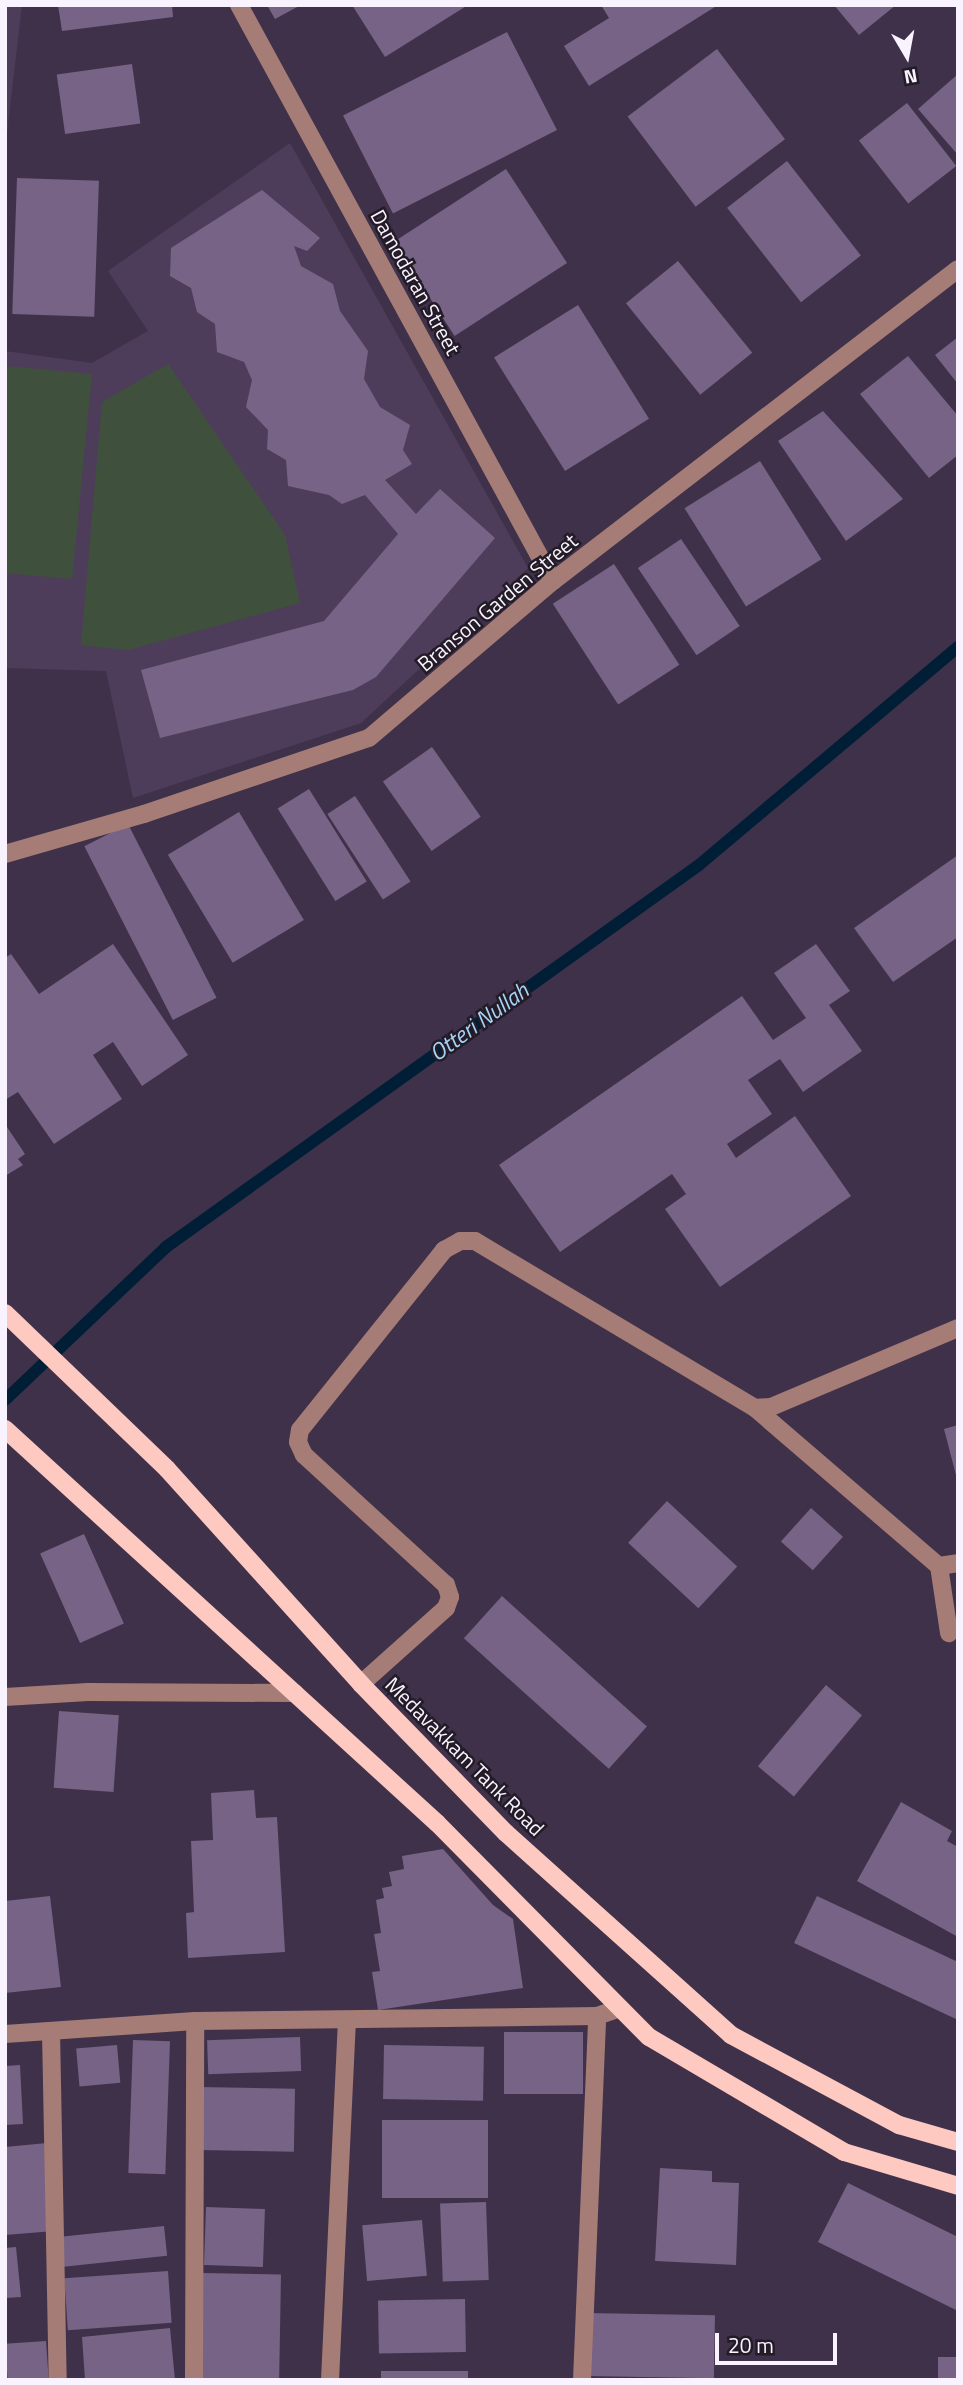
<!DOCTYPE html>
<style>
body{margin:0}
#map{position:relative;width:963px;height:2385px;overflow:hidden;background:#3f314a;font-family:"Titillium Web",sans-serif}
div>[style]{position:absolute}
.built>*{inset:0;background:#4e3d5a}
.green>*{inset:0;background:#3f513d}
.stream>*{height:12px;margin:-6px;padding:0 6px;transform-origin:6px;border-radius:6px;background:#001f36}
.building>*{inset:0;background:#776385;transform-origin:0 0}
.minor>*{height:18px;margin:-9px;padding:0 9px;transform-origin:9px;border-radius:9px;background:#a67c76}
.major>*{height:18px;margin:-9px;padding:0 9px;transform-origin:9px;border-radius:9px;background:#fdc9c1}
span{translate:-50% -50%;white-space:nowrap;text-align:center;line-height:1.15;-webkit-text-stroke:5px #231c27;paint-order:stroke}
.street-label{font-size:21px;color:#f9f2ff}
.water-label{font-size:23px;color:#a7d3f9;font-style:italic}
.frame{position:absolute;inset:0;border:7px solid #f9f2ff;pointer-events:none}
.north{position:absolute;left:872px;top:21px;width:70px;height:70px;-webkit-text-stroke:5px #231c27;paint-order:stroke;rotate:170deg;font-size:19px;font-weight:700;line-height:28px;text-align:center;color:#f9f2ff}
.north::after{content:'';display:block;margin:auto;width:24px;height:32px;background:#f9f2ff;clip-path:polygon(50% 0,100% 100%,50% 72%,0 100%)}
.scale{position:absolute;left:715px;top:2333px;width:122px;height:32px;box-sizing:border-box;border:4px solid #f9f2ff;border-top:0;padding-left:9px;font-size:21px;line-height:24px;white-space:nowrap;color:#f9f2ff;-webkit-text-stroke:5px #231c27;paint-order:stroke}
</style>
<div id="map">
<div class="built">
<i style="clip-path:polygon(5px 5px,22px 5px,5px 150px)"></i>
<i style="clip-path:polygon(290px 143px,528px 568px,361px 723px,133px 798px,106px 671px,5px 668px,5px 351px,92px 363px,148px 331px,108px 271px)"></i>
</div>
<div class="green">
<i style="clip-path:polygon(168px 364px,285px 535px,300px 603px,128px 650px,81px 645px,102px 402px)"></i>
<i style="clip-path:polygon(5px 366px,92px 374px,72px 579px,5px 573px)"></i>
</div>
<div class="stream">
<i style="left:5px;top:1400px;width:222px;rotate:-43.5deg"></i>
<i style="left:166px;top:1247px;width:656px;rotate:-35.63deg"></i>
<i style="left:699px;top:865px;width:339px;rotate:-40.1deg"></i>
</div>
<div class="building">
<i style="clip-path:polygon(58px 5px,172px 5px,173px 17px,62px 31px)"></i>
<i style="clip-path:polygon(267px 5px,301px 5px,275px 19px)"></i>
<i style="clip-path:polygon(352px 5px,468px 5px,385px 57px)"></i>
<i style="clip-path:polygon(601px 5px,718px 5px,589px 86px,564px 46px,609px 18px)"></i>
<i style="clip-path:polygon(834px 5px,896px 5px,859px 35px)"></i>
<i style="left:507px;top:32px;width:110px;height:184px;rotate:63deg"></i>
<i style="left:717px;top:49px;width:113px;height:112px;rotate:53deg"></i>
<i style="left:132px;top:64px;width:60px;height:76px;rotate:82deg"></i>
<i style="clip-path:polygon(958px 74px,958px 155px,918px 109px)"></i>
<i style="left:907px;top:103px;width:80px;height:61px;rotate:52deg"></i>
<i style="left:787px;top:161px;width:120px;height:76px;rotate:52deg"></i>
<i style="left:506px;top:169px;width:112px;height:134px;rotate:57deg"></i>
<i style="left:17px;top:178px;width:82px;height:136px;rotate:2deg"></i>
<i style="clip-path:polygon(262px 190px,320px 238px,307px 251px,294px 246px,301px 266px,333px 284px,340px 311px,368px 351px,364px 379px,380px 407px,410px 425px,403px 450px,412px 464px,385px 480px,416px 514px,440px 489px,495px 538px,376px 677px,353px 690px,160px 738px,141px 670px,324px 621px,398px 534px,365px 495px,342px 504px,329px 495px,288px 486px,286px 460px,267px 449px,268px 430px,246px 407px,252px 380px,244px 362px,217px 352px,215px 324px,197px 312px,191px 288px,170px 276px,171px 248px)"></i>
<i style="left:678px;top:261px;width:118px;height:67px;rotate:51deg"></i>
<i style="left:578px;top:305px;width:134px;height:99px;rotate:58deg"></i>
<i style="clip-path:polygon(958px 337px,958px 384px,935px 355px)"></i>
<i style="clip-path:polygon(908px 356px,958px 416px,958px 455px,929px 478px,860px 394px)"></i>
<i style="clip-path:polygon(823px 411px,903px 499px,846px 541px,778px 441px)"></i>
<i style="left:760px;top:461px;width:116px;height:89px;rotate:58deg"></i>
<i style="left:681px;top:539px;width:105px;height:52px;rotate:56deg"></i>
<i style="left:614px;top:564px;width:120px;height:73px;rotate:57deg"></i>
<i style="left:432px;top:747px;width:85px;height:60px;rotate:55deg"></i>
<i style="left:309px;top:789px;width:109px;height:37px;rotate:58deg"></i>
<i style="left:355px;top:796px;width:102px;height:33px;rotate:57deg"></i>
<i style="left:239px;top:812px;width:126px;height:83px;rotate:59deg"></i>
<i style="left:128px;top:824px;width:195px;height:49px;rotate:63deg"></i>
<i style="clip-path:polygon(958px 855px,958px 937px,893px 982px,854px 928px)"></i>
<i style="clip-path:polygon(113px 944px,188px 1055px,142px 1086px,113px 1042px,93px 1055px,122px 1099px,54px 1144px,18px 1092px,5px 1100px,5px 958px,11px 954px,39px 994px)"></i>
<i style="clip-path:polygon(816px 944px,850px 991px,829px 1005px,862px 1051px,803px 1092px,780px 1059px,748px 1080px,772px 1114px,727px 1144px,736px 1158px,795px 1116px,851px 1196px,720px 1287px,665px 1209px,686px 1194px,672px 1174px,560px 1252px,499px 1165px,742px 996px,773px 1040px,806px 1018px,774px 973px)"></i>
<i style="clip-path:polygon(5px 1124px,25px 1154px,18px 1159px,23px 1165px,5px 1176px)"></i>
<i style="clip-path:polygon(958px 1425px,958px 1479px,957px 1479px,944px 1429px)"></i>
<i style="left:667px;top:1501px;width:96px;height:57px;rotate:43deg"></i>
<i style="left:811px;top:1508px;width:43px;height:45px;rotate:42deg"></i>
<i style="left:84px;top:1534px;width:98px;height:48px;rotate:66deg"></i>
<i style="left:502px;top:1596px;width:195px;height:57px;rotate:42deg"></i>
<i style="left:826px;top:1685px;width:47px;height:106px;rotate:40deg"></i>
<i style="left:59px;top:1711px;width:60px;height:77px;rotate:4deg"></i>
<i style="clip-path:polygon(254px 1790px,256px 1818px,277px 1817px,285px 1952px,188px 1958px,186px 1913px,194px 1912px,191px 1841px,213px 1840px,211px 1793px)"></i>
<i style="clip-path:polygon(901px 1802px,952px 1831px,947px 1841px,958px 1847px,958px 1937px,857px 1881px)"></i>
<i style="clip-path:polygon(443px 1849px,493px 1905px,513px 1919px,523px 1988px,378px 2010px,372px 1972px,380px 1971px,374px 1934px,381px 1933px,376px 1900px,384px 1898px,382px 1888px,392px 1886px,389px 1872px,404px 1869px,402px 1856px)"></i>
<i style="clip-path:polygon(50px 1896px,61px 1987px,5px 1993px,5px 1901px)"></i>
<i style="clip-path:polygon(817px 1896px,958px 1962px,958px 2020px,794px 1943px)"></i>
<i style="left:583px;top:2032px;width:62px;height:79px;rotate:90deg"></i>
<i style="left:300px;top:2037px;width:34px;height:93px;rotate:88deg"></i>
<i style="left:133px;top:2040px;width:37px;height:133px;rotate:2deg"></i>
<i style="left:117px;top:2045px;width:38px;height:41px;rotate:85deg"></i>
<i style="left:384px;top:2045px;width:100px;height:54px;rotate:1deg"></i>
<i style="clip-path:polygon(20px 2065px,23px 2124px,5px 2125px,5px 2066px)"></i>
<i style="left:199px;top:2087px;width:96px;height:63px;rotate:1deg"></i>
<i style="left:382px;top:2120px;width:106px;height:78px"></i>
<i style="clip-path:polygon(47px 2143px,54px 2231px,5px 2235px,5px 2147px)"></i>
<i style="clip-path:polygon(660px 2168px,712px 2171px,712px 2182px,739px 2183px,736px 2265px,655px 2261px)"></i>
<i style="clip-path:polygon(848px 2183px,958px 2237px,958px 2311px,818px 2242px)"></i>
<i style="left:486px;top:2202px;width:78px;height:46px;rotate:88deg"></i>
<i style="left:206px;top:2207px;width:59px;height:58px;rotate:2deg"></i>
<i style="left:422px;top:2220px;width:56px;height:60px;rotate:85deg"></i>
<i style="left:164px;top:2226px;width:30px;height:104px;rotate:84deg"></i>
<i style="clip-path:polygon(16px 2247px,21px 2297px,5px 2298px,5px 2248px)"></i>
<i style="left:168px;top:2271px;width:52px;height:104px;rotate:86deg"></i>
<i style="left:201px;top:2273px;width:80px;height:107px;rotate:1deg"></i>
<i style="left:465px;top:2299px;width:53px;height:87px;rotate:89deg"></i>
<i style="left:587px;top:2313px;width:128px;height:63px;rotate:1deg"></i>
<i style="clip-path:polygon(170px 2328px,175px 2380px,85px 2380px,82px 2337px)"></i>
<i style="left:46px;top:2341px;width:39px;height:41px;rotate:86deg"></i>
<i style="left:938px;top:2357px;width:20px;height:23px"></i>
<i style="left:468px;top:2371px;width:9px;height:87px;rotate:90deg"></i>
</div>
<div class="minor">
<i style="left:239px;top:5px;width:656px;rotate:61.4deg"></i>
<i style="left:5px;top:854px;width:145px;rotate:-16.1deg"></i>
<i style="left:144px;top:814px;width:237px;rotate:-18.7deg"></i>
<i style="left:369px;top:738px;width:242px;rotate:-40.5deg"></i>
<i style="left:553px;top:581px;width:511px;rotate:-37.61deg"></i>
<i style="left:755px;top:1408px;width:243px;rotate:40.7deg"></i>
<i style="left:939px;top:1566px;width:68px;rotate:81.5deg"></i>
<i style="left:939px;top:1566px;width:19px;rotate:-9deg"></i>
<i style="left:361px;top:1684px;width:114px;rotate:-41.8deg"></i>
<i style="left:446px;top:1608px;width:12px;rotate:-70deg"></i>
<i style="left:450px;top:1597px;width:13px;rotate:-108deg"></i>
<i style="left:446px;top:1585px;width:193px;rotate:-137.5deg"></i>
<i style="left:304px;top:1455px;width:14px;rotate:-115deg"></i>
<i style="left:298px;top:1442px;width:12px;rotate:-81deg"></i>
<i style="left:300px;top:1430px;width:231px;rotate:-51.3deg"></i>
<i style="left:444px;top:1250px;width:18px;rotate:-29deg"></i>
<i style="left:460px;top:1241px;width:15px"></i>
<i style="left:475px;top:1241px;width:326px;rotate:30.8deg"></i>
<i style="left:755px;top:1408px;width:16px;rotate:-4deg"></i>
<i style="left:771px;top:1407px;width:203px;rotate:-22.9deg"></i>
<i style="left:5px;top:1697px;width:83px;rotate:-3.4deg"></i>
<i style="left:88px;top:1692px;width:207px;rotate:0.3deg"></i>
<i style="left:51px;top:2031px;width:349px;rotate:88.9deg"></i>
<i style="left:5px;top:2034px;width:190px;rotate:-3.9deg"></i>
<i style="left:195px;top:2021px;width:402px;rotate:-0.7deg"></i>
<i style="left:597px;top:2016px;width:24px;rotate:-19deg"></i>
<i style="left:194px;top:2380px;width:359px;rotate:-89.8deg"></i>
<i style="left:330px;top:2380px;width:361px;rotate:-87.3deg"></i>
<i style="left:582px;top:2380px;width:364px;rotate:-87.6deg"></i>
</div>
<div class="major">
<i style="left:5px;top:1313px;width:225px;rotate:43.9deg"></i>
<i style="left:167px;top:1469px;width:290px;rotate:47.9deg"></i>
<i style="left:361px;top:1684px;width:208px;rotate:45.8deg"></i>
<i style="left:506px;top:1833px;width:302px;rotate:41.9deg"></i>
<i style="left:731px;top:2035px;width:191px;rotate:28.2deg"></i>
<i style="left:899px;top:2125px;width:61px;rotate:16.1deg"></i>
<i style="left:5px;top:1429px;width:585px;rotate:42.37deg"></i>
<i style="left:437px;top:1823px;width:301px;rotate:45.3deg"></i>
<i style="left:649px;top:2037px;width:226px;rotate:30.5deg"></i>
<i style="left:844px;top:2152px;width:119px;rotate:16.6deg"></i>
</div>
<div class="street-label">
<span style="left:416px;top:282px;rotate:61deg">Damodaran Street</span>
<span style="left:497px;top:602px;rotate:-40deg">Branson Garden Street</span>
<span style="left:465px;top:1756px;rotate:45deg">Medavakkam Tank Road</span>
</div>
<div class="water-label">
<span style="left:479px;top:1022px;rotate:-36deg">Otteri Nullah</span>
</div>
<div class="frame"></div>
<div class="north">N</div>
<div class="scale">20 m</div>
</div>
